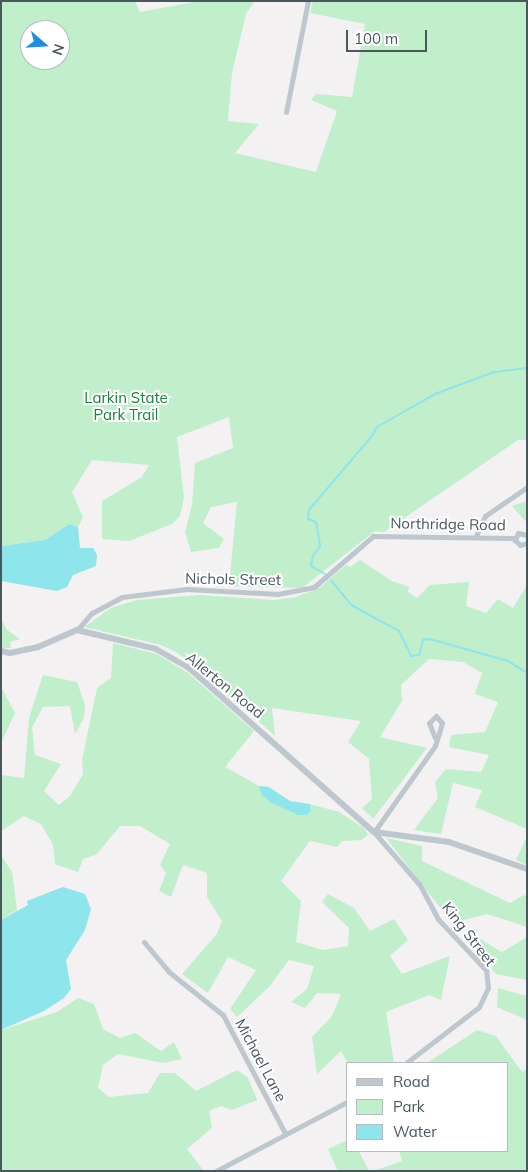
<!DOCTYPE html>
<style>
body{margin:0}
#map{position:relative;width:528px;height:1172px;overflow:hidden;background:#f3f1f1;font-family:Mulish,sans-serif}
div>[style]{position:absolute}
.green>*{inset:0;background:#c1efcc}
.water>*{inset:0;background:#8ee5eb}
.stream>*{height:2px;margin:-1px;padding:0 1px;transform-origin:1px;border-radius:1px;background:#8ee5eb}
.minor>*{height:5px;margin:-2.5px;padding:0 2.5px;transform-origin:2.5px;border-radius:2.5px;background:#bdc7cd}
.tertiary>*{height:6px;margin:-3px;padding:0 3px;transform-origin:3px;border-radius:3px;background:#bdc7cd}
span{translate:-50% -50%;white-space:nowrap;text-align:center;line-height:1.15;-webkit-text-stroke:4px #fff;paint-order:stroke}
.park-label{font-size:15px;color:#19803e}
.street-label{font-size:15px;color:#49575e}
.frame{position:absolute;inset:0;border:2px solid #49575e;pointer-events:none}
.legend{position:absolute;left:346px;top:1062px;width:162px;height:90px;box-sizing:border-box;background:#fff;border:1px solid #b6bcbf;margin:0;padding:6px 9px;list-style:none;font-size:15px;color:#49575e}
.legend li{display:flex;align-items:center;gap:10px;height:25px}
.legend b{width:25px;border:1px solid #b6bcbf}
.north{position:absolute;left:20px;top:20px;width:50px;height:50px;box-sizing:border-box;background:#fff;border:1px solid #b6bcbf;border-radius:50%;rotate:109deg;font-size:14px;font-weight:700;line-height:20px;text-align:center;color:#49575e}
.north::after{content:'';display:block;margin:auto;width:18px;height:22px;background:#1c8ee2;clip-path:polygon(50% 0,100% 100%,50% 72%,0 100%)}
.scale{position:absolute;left:346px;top:30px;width:81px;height:22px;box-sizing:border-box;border:2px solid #49575e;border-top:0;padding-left:6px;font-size:15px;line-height:18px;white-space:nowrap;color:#49575e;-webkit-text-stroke:4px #fff;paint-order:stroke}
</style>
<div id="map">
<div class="green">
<i style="clip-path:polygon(evenodd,1px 1px,135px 1px,140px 12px,200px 1px,255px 1px,246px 14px,232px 73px,228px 121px,259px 124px,235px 153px,316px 172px,337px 111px,311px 100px,316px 94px,352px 97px,365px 24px,310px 13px,313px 1px,527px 1px,527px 440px,518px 440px,384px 532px,375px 531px,302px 588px,229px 586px,237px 502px,211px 507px,203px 523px,224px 539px,219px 548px,191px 552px,185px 532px,192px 505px,195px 463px,233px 448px,229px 417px,177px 437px,184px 498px,180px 516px,172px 524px,129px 541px,102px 539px,102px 501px,142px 477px,149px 465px,92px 460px,72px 492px,83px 517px,78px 527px,69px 524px,45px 540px,1px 546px,1px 1px,30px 30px,60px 30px,60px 60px,30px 60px,30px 30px)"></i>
<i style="clip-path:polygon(527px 501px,527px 523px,512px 506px)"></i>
<i style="clip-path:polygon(360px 560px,392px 581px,409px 587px,408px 592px,417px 598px,430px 585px,469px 582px,466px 606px,486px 613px,498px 599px,513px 608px,527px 585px,527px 829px,475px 807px,482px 790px,453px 783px,441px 834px,414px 830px,438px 798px,435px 782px,446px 769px,481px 772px,489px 755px,449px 747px,451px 735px,485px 732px,498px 702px,475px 694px,482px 673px,463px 662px,429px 659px,401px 685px,402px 701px,380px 737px,427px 748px,373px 819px,362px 808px,372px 799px,369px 759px,348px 742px,361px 721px,272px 708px,275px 736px,202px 670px,174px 651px,161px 645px,84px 627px,111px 608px,137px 600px,200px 595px,274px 600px,296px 597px,319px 588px,346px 565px,351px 567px)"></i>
<i style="clip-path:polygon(1px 619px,7px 630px,20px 639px,10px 642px,11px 648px,1px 648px)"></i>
<i style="clip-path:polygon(113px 643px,157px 654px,188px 673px,254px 731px,225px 767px,259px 786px,261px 794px,311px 811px,310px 804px,339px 812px,364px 828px,368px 835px,361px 840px,342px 841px,337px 847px,310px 841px,281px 881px,301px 901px,296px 942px,323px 950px,348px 946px,349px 928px,322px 902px,328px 894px,354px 908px,370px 931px,394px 919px,408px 940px,390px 956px,402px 974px,450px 956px,441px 1000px,429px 995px,386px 1012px,394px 1063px,348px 1063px,341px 1051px,317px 1074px,312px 1037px,332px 1016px,341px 994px,317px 993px,305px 1008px,291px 1002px,307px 989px,314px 966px,289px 960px,269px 987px,237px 1017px,230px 1009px,256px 970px,228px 957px,208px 993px,182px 974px,217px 934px,222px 921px,207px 897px,207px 873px,183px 865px,171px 897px,159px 891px,166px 873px,160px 865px,170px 844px,140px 826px,120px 826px,97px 854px,83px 859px,78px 872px,55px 864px,53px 845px,41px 824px,24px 816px,1px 831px,1px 775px,24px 778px,29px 718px,43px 675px,77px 682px,85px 705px,84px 718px,75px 734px,70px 706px,43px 707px,32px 727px,35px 755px,61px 764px,44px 791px,59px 805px,70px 796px,83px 774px,82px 760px,97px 688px,111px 678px)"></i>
<i style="clip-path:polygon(1px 687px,15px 713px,1px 743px)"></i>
<i style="clip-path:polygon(527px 836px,527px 865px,516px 860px)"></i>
<i style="clip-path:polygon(386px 838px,422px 846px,422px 861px,510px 903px,524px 895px,527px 897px,527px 927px,487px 914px,452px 923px)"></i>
<i style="clip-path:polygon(1px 855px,12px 872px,17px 910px,1px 920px)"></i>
<i style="clip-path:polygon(470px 933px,502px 952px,527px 937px,527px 980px,496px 974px,466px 939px)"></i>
<i style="clip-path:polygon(498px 988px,527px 996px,527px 1020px,497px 1007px)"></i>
<i style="clip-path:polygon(78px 998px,94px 1004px,103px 1029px,120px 1038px,135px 1033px,161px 1051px,174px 1042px,182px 1059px,163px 1063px,118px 1054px,103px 1065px,98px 1088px,109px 1097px,148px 1093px,160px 1073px,175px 1073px,196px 1091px,237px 1070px,248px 1078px,257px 1100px,232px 1110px,221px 1106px,209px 1111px,212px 1128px,187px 1149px,204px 1171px,1px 1171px,1px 1030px,57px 1012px)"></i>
<i style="clip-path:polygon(477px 1030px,496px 1036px,522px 1072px,527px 1069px,527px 1171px,373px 1171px,402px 1161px,399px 1151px,507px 1151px,507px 1063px,427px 1063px)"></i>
<i style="clip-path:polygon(347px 1140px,347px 1151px,359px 1151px,369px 1171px,338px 1171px,328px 1149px)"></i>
</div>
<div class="water">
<i style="clip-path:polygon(69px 524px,78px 527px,80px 548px,93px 548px,97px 555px,96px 566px,73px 575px,67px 587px,57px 591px,1px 581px,1px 546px,45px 540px)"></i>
<i style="clip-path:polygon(259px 786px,269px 787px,290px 801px,310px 804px,311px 811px,307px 815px,298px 815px,270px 802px,261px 794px)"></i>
<i style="clip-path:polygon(63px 887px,85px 894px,91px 909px,85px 930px,66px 960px,71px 989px,64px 998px,44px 1011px,1px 1030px,1px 920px,28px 905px,27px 901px)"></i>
</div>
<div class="stream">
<i style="left:325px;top:574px;width:16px;rotate:-150deg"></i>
<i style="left:311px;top:566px;width:10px;rotate:-79deg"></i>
<i style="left:313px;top:556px;width:12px;rotate:-55deg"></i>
<i style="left:320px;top:546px;width:24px;rotate:-99deg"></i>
<i style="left:316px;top:522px;width:9px;rotate:-159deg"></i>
<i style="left:308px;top:519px;width:9px;rotate:-84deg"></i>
<i style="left:309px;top:510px;width:97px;rotate:-49.6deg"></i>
<i style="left:372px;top:436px;width:10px;rotate:-61deg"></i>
<i style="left:377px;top:427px;width:67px;rotate:-29.6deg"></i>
<i style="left:435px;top:394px;width:63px;rotate:-20.4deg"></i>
<i style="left:494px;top:372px;width:33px;rotate:-7deg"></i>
<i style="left:331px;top:580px;width:32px;rotate:51deg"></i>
<i style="left:351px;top:605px;width:55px;rotate:28.4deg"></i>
<i style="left:399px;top:631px;width:28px;rotate:64deg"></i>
<i style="left:411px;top:656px;width:8px;rotate:-7deg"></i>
<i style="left:419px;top:655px;width:16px;rotate:-75deg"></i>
<i style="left:423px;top:640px;width:7px;rotate:-8deg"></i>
<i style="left:430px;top:639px;width:81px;rotate:15.8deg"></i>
<i style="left:508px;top:661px;width:22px;rotate:32deg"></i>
</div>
<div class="minor">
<i style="left:286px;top:112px;width:113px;rotate:-78.8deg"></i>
<i style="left:527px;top:535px;width:9px;rotate:-167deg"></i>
<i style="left:518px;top:533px;width:8px;rotate:113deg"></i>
<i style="left:515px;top:540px;width:7px;rotate:45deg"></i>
<i style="left:520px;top:545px;width:7px;rotate:-16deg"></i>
<i style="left:476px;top:536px;width:22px;rotate:-66deg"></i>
<i style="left:485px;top:516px;width:51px;rotate:-34.6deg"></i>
<i style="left:77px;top:630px;width:23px;rotate:-49deg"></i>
<i style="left:92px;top:613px;width:34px;rotate:-28deg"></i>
<i style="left:122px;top:597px;width:65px;rotate:-7deg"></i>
<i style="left:187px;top:589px;width:91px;rotate:3.1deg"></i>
<i style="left:278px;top:594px;width:37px;rotate:-11deg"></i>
<i style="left:314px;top:587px;width:78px;rotate:-40.8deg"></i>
<i style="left:373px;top:536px;width:142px;rotate:0.8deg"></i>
<i style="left:144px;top:942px;width:39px;rotate:50deg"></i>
<i style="left:169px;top:972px;width:69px;rotate:38.5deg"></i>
<i style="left:223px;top:1015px;width:133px;rotate:62.3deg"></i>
<i style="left:406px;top:1063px;width:92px;rotate:-37.5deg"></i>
<i style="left:479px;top:1007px;width:21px;rotate:-65deg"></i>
<i style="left:488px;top:988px;width:18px;rotate:-96deg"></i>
<i style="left:486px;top:970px;width:70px;rotate:-133.3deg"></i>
<i style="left:438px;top:919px;width:40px;rotate:-118deg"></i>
<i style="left:419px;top:884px;width:69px;rotate:-130.9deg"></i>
<i style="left:374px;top:832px;width:105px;rotate:-54.7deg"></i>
<i style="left:435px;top:746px;width:24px;rotate:-73deg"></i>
<i style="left:442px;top:723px;width:9px;rotate:-131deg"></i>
<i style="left:436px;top:716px;width:10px;rotate:135deg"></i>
<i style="left:429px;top:723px;width:16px;rotate:68deg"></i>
<i style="left:216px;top:1171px;width:148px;rotate:-27.8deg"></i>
</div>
<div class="tertiary">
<i style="left:1px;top:651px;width:9px;rotate:13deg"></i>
<i style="left:10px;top:653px;width:29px;rotate:-12deg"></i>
<i style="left:38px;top:647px;width:43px;rotate:-23.6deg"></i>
<i style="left:77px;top:630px;width:81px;rotate:13.5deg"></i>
<i style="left:156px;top:649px;width:38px;rotate:30deg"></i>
<i style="left:189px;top:668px;width:247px;rotate:41.6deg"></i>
<i style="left:374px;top:832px;width:76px;rotate:7.6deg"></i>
<i style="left:449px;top:842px;width:83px;rotate:19.1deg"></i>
</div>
<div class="park-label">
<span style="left:126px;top:406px">Larkin State<br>Park Trail</span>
</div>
<div class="street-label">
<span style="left:448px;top:524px;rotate:1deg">Northridge Road</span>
<span style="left:233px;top:579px;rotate:1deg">Nichols Street</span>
<span style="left:225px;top:685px;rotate:39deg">Allerton Road</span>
<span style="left:469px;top:934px;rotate:52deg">King Street</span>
<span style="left:261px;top:1060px;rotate:62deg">Michael Lane</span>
</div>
<div class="frame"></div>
<ul class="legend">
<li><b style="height:6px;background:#bdc7cd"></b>Road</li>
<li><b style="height:14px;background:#c1efcc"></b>Park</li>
<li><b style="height:14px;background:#8ee5eb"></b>Water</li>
</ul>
<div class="north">N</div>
<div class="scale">100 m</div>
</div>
